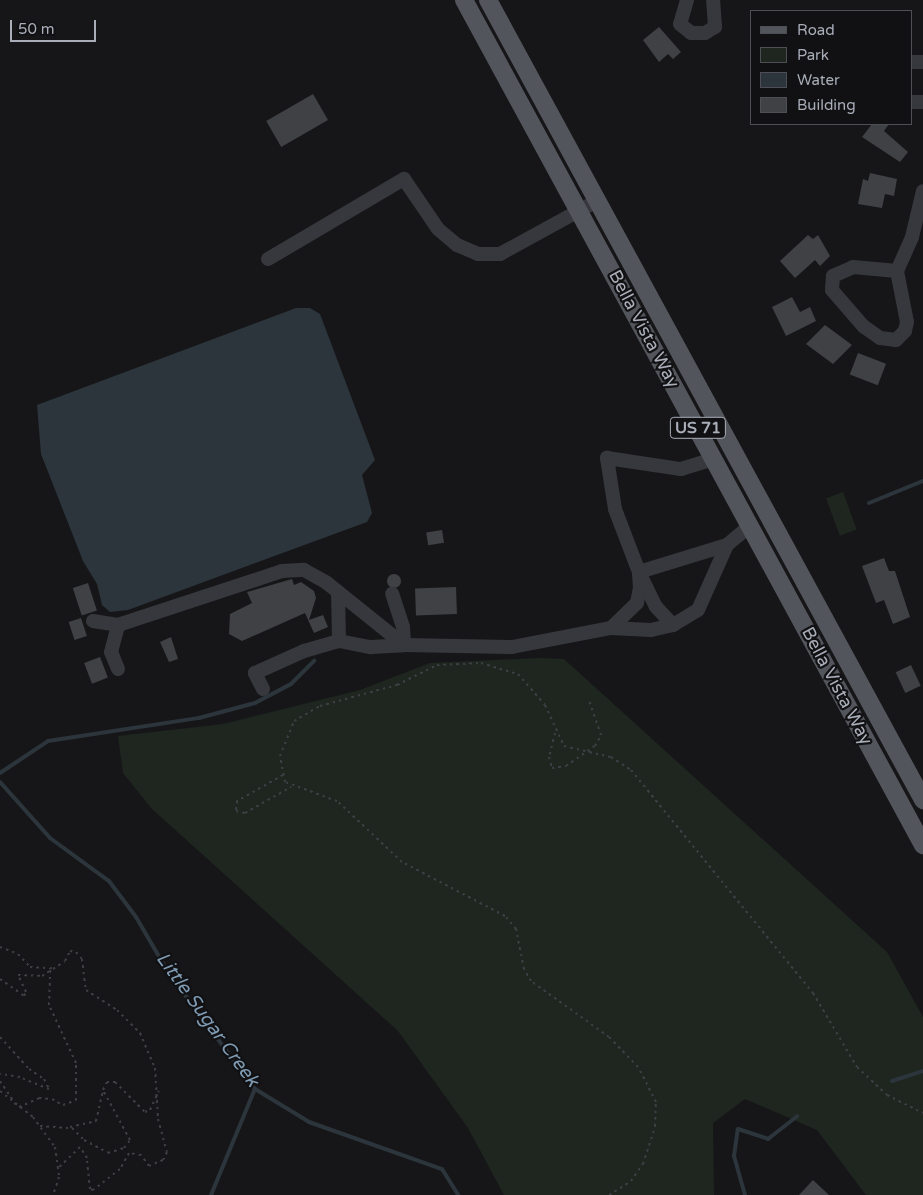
<!DOCTYPE html>
<style>
body{margin:0}
#map{position:relative;width:923px;height:1195px;overflow:hidden;background:#161618;font-family:"Varela Round",sans-serif}
div>[style]{position:absolute}
.green>*{inset:0;background:#1e261f;transform-origin:0 0}
.water>*{inset:0;background:#2c353c}
.stream>*{height:4px;margin:-2px;padding:0 2px;transform-origin:2px;border-radius:2px;background:#2c353c}
.building>*{inset:0;background:#404145;transform-origin:0 0}
.round{border-radius:50%}
.path>*{height:2px;margin-top:-1px;transform-origin:0;background:repeating-linear-gradient(90deg,#3d3f44 0 2.5px,transparent 0 6.5px)}
.minor>*{height:14px;margin:-7px;padding:0 7px;transform-origin:7px;border-radius:7px;background:#37383d}
.major>*{height:18px;margin:-9px;padding:0 9px;transform-origin:9px;border-radius:9px;background:#53555c}
span{translate:-50% -50%;white-space:nowrap;text-align:center;line-height:1.15;-webkit-text-stroke:4.5px #111113;paint-order:stroke}
.shield-label span{padding:1px 4px;background:#111113;border:1px solid;border-radius:4px;-webkit-text-stroke-width:0}
.shield-label{font-size:16px;color:#a8adb8;font-weight:700}
.street-label{font-size:18px;color:#a8adb8}
.water-label{font-size:19px;color:#7f9bb3;font-style:italic}
.legend{position:absolute;left:750px;top:10px;width:162px;height:115px;box-sizing:border-box;background:#111113;border:1px solid #4d4f55;margin:0;padding:6px 9px;list-style:none;font-size:15px;color:#a8adb8}
.legend li{display:flex;align-items:center;gap:10px;height:25px}
.legend b{width:25px;border:1px solid #4d4f55}
.scale{position:absolute;left:10px;top:20px;width:86px;height:22px;box-sizing:border-box;border:2px solid #a8adb8;border-top:0;padding-left:6px;font-size:15px;line-height:18px;white-space:nowrap;color:#a8adb8;-webkit-text-stroke:4px #111113;paint-order:stroke}
</style>
<div id="map">
<div class="green">
<i style="left:843px;top:492px;width:40px;height:18px;rotate:70deg"></i>
<i style="clip-path:polygon(539px 658px,564px 659px,887px 952px,923px 1017px,923px 1195px,866px 1195px,817px 1130px,745px 1099px,713px 1123px,714px 1195px,504px 1195px,468px 1128px,398px 1031px,152px 809px,123px 773px,118px 736px,223px 724px,360px 690px,430px 663px)"></i>
</div>
<div class="water">
<i style="clip-path:polygon(296px 308px,310px 308px,320px 314px,375px 460px,362px 475px,372px 513px,367px 522px,128px 610px,110px 612px,102px 605px,97px 584px,83px 561px,41px 454px,37px 405px)"></i>
</div>
<div class="stream">
<i style="left:869px;top:503px;width:58px;rotate:-22.2deg"></i>
<i style="left:0;top:773px;width:58px;rotate:-33.7deg"></i>
<i style="left:48px;top:741px;width:153px;rotate:-8.7deg"></i>
<i style="left:199px;top:718px;width:58px;rotate:-15deg"></i>
<i style="left:255px;top:703px;width:41px;rotate:-27.8deg"></i>
<i style="left:291px;top:684px;width:33px;rotate:-45deg"></i>
<i style="left:0;top:782px;width:75px;rotate:48.2deg"></i>
<i style="left:50px;top:838px;width:73px;rotate:36.1deg"></i>
<i style="left:109px;top:881px;width:45px;rotate:53.1deg"></i>
<i style="left:136px;top:917px;width:64px;rotate:59.8deg"></i>
<i style="left:168px;top:972px;width:146px;rotate:53.4deg"></i>
<i style="left:255px;top:1089px;width:63px;rotate:31.4deg"></i>
<i style="left:309px;top:1122px;width:141px;rotate:19.5deg"></i>
<i style="left:442px;top:1169px;width:31px;rotate:58deg"></i>
<i style="left:892px;top:1081px;width:33px;rotate:-18deg"></i>
<i style="left:211px;top:1195px;width:115px;rotate:-67.5deg"></i>
<i style="left:745px;top:1195px;width:41px;rotate:-105.8deg"></i>
<i style="left:734px;top:1156px;width:27px;rotate:-82deg"></i>
<i style="left:738px;top:1129px;width:32px;rotate:18deg"></i>
<i style="left:768px;top:1139px;width:37px;rotate:-38deg"></i>
</div>
<div class="building">
<i style="clip-path:polygon(659px 27px,681px 52px,673px 59px,668px 54px,659px 62px,643px 40px)"></i>
<i style="left:313px;top:94px;width:30px;height:54px;rotate:60deg"></i>
<i style="clip-path:polygon(872px 124px,889px 124px,884px 131px,908px 152px,900px 162px,862px 137px)"></i>
<i style="clip-path:polygon(870px 173px,897px 179px,894px 196px,885px 194px,882px 208px,858px 204px,863px 179px,868px 181px)"></i>
<i style="clip-path:polygon(808px 235px,813px 239px,818px 235px,830px 256px,820px 266px,815px 260px,795px 278px,780px 261px)"></i>
<i style="clip-path:polygon(792px 297px,800px 312px,810px 307px,816px 321px,786px 336px,772px 307px)"></i>
<i style="clip-path:polygon(825px 325px,852px 345px,833px 364px,806px 344px)"></i>
<i style="left:858px;top:353px;width:30px;height:23px;rotate:21deg"></i>
<i style="left:442px;top:530px;width:13px;height:16px;rotate:81deg"></i>
<i style="clip-path:polygon(884px 558px,889px 571px,895px 571px,910px 617px,893px 624px,884px 600px,876px 603px,862px 566px)"></i>
<i class="round" style="left:387px;top:574px;width:14px;height:14px"></i>
<i style="clip-path:polygon(292px 579px,294px 585px,301px 582px,314px 591px,316px 598px,309px 620px,323px 615px,328px 627px,314px 633px,305px 613px,242px 641px,229px 634px,230px 614px,252px 603px,247px 592px)"></i>
<i style="left:88px;top:583px;width:29px;height:16px;rotate:72deg"></i>
<i style="left:456px;top:587px;width:27px;height:41px;rotate:88deg"></i>
<i style="left:81px;top:618px;width:19px;height:13px;rotate:72deg"></i>
<i style="clip-path:polygon(171px 637px,178px 659px,169px 662px,160px 642px)"></i>
<i style="left:100px;top:657px;width:22px;height:17px;rotate:69deg"></i>
<i style="left:911px;top:665px;width:23px;height:17px;rotate:65deg"></i>
<i style="clip-path:polygon(813px 1180px,829px 1195px,799px 1195px)"></i>
</div>
<div class="path">
<i style="left:555px;top:733px;width:25px;rotate:104deg"></i>
<i style="left:549px;top:757px;width:11px;rotate:75deg"></i>
<i style="left:552px;top:768px;width:14px;rotate:-8deg"></i>
<i style="left:566px;top:766px;width:35px;rotate:-35deg"></i>
<i style="left:595px;top:746px;width:13px;rotate:-61deg"></i>
<i style="left:601px;top:735px;width:39px;rotate:-109deg"></i>
<i style="left:283px;top:775px;width:53px;rotate:150.5deg"></i>
<i style="left:237px;top:801px;width:10px;rotate:96deg"></i>
<i style="left:236px;top:811px;width:9px;rotate:13deg"></i>
<i style="left:245px;top:813px;width:53px;rotate:-29.5deg"></i>
<i style="left:0;top:947px;width:19px;rotate:21deg"></i>
<i style="left:18px;top:954px;width:18px;rotate:47deg"></i>
<i style="left:30px;top:967px;width:22px;rotate:3deg"></i>
<i style="left:0;top:979px;width:29px;rotate:35deg"></i>
<i style="left:24px;top:996px;width:4px;rotate:-63deg"></i>
<i style="left:26px;top:992px;width:19px;rotate:-115deg"></i>
<i style="left:18px;top:975px;width:24px;rotate:2deg"></i>
<i style="left:42px;top:976px;width:27px;rotate:-33deg"></i>
<i style="left:65px;top:961px;width:11px;rotate:-63deg"></i>
<i style="left:70px;top:951px;width:6px;rotate:9deg"></i>
<i style="left:76px;top:952px;width:9px;rotate:49deg"></i>
<i style="left:82px;top:959px;width:31px;rotate:83deg"></i>
<i style="left:86px;top:990px;width:37px;rotate:33deg"></i>
<i style="left:117px;top:1010px;width:33px;rotate:45deg"></i>
<i style="left:140px;top:1033px;width:38px;rotate:67deg"></i>
<i style="left:155px;top:1068px;width:51px;rotate:86.6deg"></i>
<i style="left:158px;top:1119px;width:34px;rotate:75deg"></i>
<i style="left:167px;top:1152px;width:9px;rotate:117deg"></i>
<i style="left:163px;top:1160px;width:15px;rotate:157deg"></i>
<i style="left:149px;top:1166px;width:14px;rotate:-126deg"></i>
<i style="left:141px;top:1155px;width:12px;rotate:-171deg"></i>
<i style="left:129px;top:1153px;width:18px;rotate:119deg"></i>
<i style="left:120px;top:1169px;width:34px;rotate:142deg"></i>
<i style="left:93px;top:1190px;width:3px;rotate:-162deg"></i>
<i style="left:90px;top:1189px;width:31px;rotate:-96deg"></i>
<i style="left:87px;top:1158px;width:13px;rotate:-122deg"></i>
<i style="left:80px;top:1147px;width:29px;rotate:136deg"></i>
<i style="left:0;top:1037px;width:43px;rotate:47.8deg"></i>
<i style="left:29px;top:1069px;width:18px;rotate:34deg"></i>
<i style="left:44px;top:1079px;width:11px;rotate:63deg"></i>
<i style="left:49px;top:1089px;width:31px;rotate:-158deg"></i>
<i style="left:20px;top:1077px;width:20px;rotate:-171deg"></i>
<i style="left:0;top:1081px;width:30px;rotate:56deg"></i>
<i style="left:0;top:1091px;width:42px;rotate:38.2deg"></i>
<i style="left:33px;top:1117px;width:37px;rotate:54deg"></i>
<i style="left:55px;top:1147px;width:30px;rotate:82deg"></i>
<i style="left:59px;top:1177px;width:19px;rotate:108deg"></i>
<i style="left:19px;top:1107px;width:22px;rotate:-24deg"></i>
<i style="left:39px;top:1098px;width:13px;rotate:4deg"></i>
<i style="left:52px;top:1099px;width:13px;rotate:29deg"></i>
<i style="left:63px;top:1105px;width:14px;rotate:-21deg"></i>
<i style="left:76px;top:1100px;width:37px;rotate:-90deg"></i>
<i style="left:76px;top:1063px;width:64px;rotate:-115deg"></i>
<i style="left:49px;top:1005px;width:35px;rotate:-88deg"></i>
<i style="left:40px;top:1126px;width:32px;rotate:4deg"></i>
<i style="left:72px;top:1128px;width:17px;rotate:45deg"></i>
<i style="left:84px;top:1140px;width:27px;rotate:28deg"></i>
<i style="left:108px;top:1153px;width:17px;rotate:-17deg"></i>
<i style="left:124px;top:1148px;width:10px;rotate:-53deg"></i>
<i style="left:130px;top:1140px;width:57px;rotate:-118.4deg"></i>
<i style="left:103px;top:1090px;width:9px;rotate:-63deg"></i>
<i style="left:107px;top:1082px;width:8px"></i>
<i style="left:115px;top:1082px;width:42px;rotate:45deg"></i>
<i style="left:145px;top:1112px;width:5px;rotate:-22deg"></i>
<i style="left:150px;top:1110px;width:21px;rotate:-65deg"></i>
<i style="left:70px;top:1127px;width:27px;rotate:-13deg"></i>
<i style="left:96px;top:1121px;width:32px;rotate:-77deg"></i>
<i style="left:609px;top:1195px;width:26px;rotate:-32deg"></i>
<i style="left:631px;top:1181px;width:21px;rotate:-55deg"></i>
<i style="left:643px;top:1164px;width:40px;rotate:-72deg"></i>
<i style="left:655px;top:1126px;width:24px;rotate:-88deg"></i>
<i style="left:656px;top:1102px;width:39px;rotate:-117deg"></i>
<i style="left:638px;top:1067px;width:42px;rotate:-134deg"></i>
<i style="left:609px;top:1037px;width:96px;rotate:-144.3deg"></i>
<i style="left:531px;top:981px;width:14px;rotate:-120deg"></i>
<i style="left:524px;top:969px;width:41px;rotate:-101.3deg"></i>
<i style="left:516px;top:929px;width:17px;rotate:-130deg"></i>
<i style="left:505px;top:916px;width:116px;rotate:-152.3deg"></i>
<i style="left:402px;top:862px;width:89px;rotate:-136.8deg"></i>
<i style="left:337px;top:801px;width:55px;rotate:-159.9deg"></i>
<i style="left:285px;top:782px;width:26px;rotate:-101deg"></i>
<i style="left:280px;top:756px;width:38px;rotate:-68deg"></i>
<i style="left:294px;top:721px;width:30px;rotate:-30deg"></i>
<i style="left:320px;top:706px;width:80px;rotate:-15.3deg"></i>
<i style="left:397px;top:685px;width:45px;rotate:-26.6deg"></i>
<i style="left:437px;top:665px;width:44px;rotate:-2.6deg"></i>
<i style="left:481px;top:663px;width:39px;rotate:17deg"></i>
<i style="left:518px;top:674px;width:41px;rotate:48.9deg"></i>
<i style="left:545px;top:705px;width:45px;rotate:65.1deg"></i>
<i style="left:564px;top:746px;width:48px;rotate:13.2deg"></i>
<i style="left:611px;top:757px;width:24px;rotate:33deg"></i>
<i style="left:631px;top:770px;width:288px;rotate:50.8deg"></i>
<i style="left:813px;top:993px;width:86px;rotate:59.3deg"></i>
<i style="left:857px;top:1067px;width:41px;rotate:43deg"></i>
<i style="left:887px;top:1095px;width:40px;rotate:26.6deg"></i>
</div>
<div class="minor">
<i style="left:687px;top:0;width:25px;rotate:106deg"></i>
<i style="left:680px;top:24px;width:14px;rotate:39deg"></i>
<i style="left:691px;top:33px;width:14px"></i>
<i style="left:705px;top:33px;width:12px;rotate:-31deg"></i>
<i style="left:715px;top:27px;width:27px;rotate:-94deg"></i>
<i style="left:912px;top:62px;width:11px"></i>
<i style="left:912px;top:102px;width:11px"></i>
<i style="left:268px;top:259px;width:158px;rotate:-30.5deg"></i>
<i style="left:404px;top:179px;width:60px;rotate:55.8deg"></i>
<i style="left:438px;top:229px;width:25px;rotate:40deg"></i>
<i style="left:457px;top:245px;width:23px;rotate:23deg"></i>
<i style="left:478px;top:254px;width:22px"></i>
<i style="left:500px;top:254px;width:111px;rotate:-28.7deg"></i>
<i style="left:853px;top:267px;width:44px;rotate:5.2deg"></i>
<i style="left:897px;top:271px;width:52px;rotate:78.9deg"></i>
<i style="left:907px;top:322px;width:9px;rotate:103deg"></i>
<i style="left:905px;top:331px;width:13px;rotate:135deg"></i>
<i style="left:896px;top:340px;width:16px;rotate:-173deg"></i>
<i style="left:880px;top:338px;width:19px;rotate:-145deg"></i>
<i style="left:864px;top:327px;width:49px;rotate:-130.9deg"></i>
<i style="left:832px;top:290px;width:14px;rotate:-86deg"></i>
<i style="left:833px;top:276px;width:22px;rotate:-24deg"></i>
<i style="left:897px;top:271px;width:37px;rotate:-66deg"></i>
<i style="left:912px;top:237px;width:47px;rotate:-76.6deg"></i>
<i style="left:338px;top:592px;width:49px;rotate:88.8deg"></i>
<i style="left:93px;top:621px;width:25px;rotate:9deg"></i>
<i style="left:673px;top:625px;width:25px;rotate:-133deg"></i>
<i style="left:656px;top:607px;width:39px;rotate:-116deg"></i>
<i style="left:639px;top:572px;width:92px;rotate:-17.1deg"></i>
<i style="left:611px;top:628px;width:36px;rotate:-44deg"></i>
<i style="left:637px;top:603px;width:15px;rotate:-79deg"></i>
<i style="left:640px;top:588px;width:16px;rotate:-94deg"></i>
<i style="left:639px;top:572px;width:67px;rotate:-110.9deg"></i>
<i style="left:615px;top:509px;width:52px;rotate:-98.9deg"></i>
<i style="left:607px;top:458px;width:75px;rotate:8.5deg"></i>
<i style="left:681px;top:469px;width:34px;rotate:-17deg"></i>
<i style="left:118px;top:669px;width:18px;rotate:-112deg"></i>
<i style="left:111px;top:652px;width:28px;rotate:-75deg"></i>
<i style="left:118px;top:625px;width:173px;rotate:-18.2deg"></i>
<i style="left:282px;top:571px;width:22px;rotate:-3deg"></i>
<i style="left:304px;top:570px;width:26px;rotate:29deg"></i>
<i style="left:327px;top:583px;width:99px;rotate:38.8deg"></i>
<i style="left:404px;top:645px;width:108px;rotate:1.1deg"></i>
<i style="left:512px;top:647px;width:101px;rotate:-10.9deg"></i>
<i style="left:611px;top:628px;width:40px;rotate:2.9deg"></i>
<i style="left:651px;top:630px;width:23px;rotate:-13deg"></i>
<i style="left:673px;top:625px;width:29px;rotate:-31deg"></i>
<i style="left:698px;top:610px;width:71px;rotate:-66deg"></i>
<i style="left:727px;top:545px;width:30px;rotate:-40deg"></i>
<i style="left:263px;top:689px;width:18px;rotate:-117deg"></i>
<i style="left:255px;top:673px;width:54px;rotate:-24.2deg"></i>
<i style="left:304px;top:651px;width:36px;rotate:-16deg"></i>
<i style="left:339px;top:641px;width:33px;rotate:11deg"></i>
<i style="left:371px;top:647px;width:33px;rotate:-3deg"></i>
<i style="left:404px;top:645px;width:18px;rotate:-93deg"></i>
<i style="left:403px;top:627px;width:35px;rotate:-108deg"></i>
</div>
<div class="major">
<i style="left:464px;top:0;width:962px;rotate:61.49deg"></i>
<i style="left:488px;top:0;width:911px;rotate:61.46deg"></i>
</div>
<div class="shield-label">
<span style="left:698px;top:428px">US 71</span>
</div>
<div class="street-label">
<span style="left:644px;top:329px;rotate:62deg">Bella Vista Way</span>
<span style="left:837px;top:686px;rotate:62deg">Bella Vista Way</span>
</div>
<div class="water-label">
<span style="left:207px;top:1020px;rotate:54deg">Little Sugar Creek</span>
</div>
<ul class="legend">
<li><b style="height:6px;background:#53555c"></b>Road</li>
<li><b style="height:14px;background:#1e261f"></b>Park</li>
<li><b style="height:14px;background:#2c353c"></b>Water</li>
<li><b style="height:14px;background:#404145"></b>Building</li>
</ul>
<div class="scale">50 m</div>
</div>
